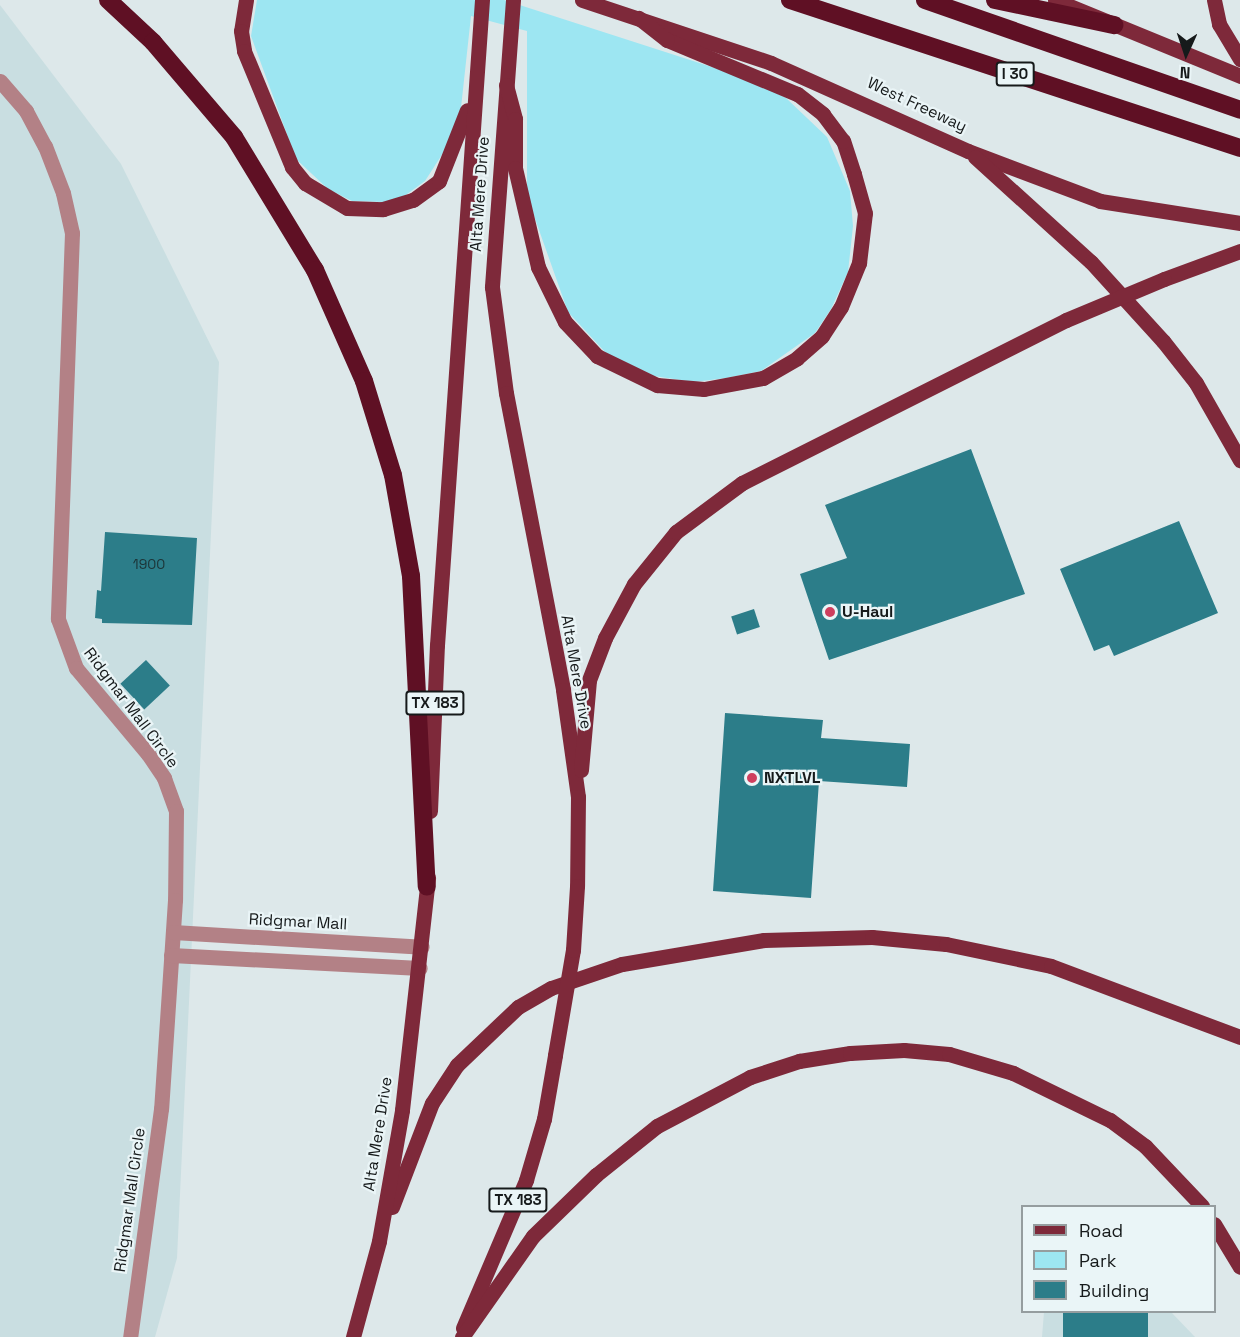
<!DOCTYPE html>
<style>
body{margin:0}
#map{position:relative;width:1240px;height:1337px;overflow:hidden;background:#dde8ea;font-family:"Space Grotesk",sans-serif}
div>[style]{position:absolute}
.built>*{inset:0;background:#c9dee1}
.green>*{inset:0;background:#9de6f2}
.building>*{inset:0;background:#2c7d89;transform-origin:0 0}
.minor>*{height:15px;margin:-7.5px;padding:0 7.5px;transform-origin:7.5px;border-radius:7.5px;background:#b38186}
.major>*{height:15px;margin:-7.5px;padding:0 7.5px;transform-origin:7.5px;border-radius:7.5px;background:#7e293a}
.highway>*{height:18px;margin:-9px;padding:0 9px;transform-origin:9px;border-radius:9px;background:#5f1024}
.major-bridge>*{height:15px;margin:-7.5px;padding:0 7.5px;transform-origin:7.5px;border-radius:7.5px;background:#7e293a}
.dots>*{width:16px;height:16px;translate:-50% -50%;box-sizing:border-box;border:3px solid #eaf5f7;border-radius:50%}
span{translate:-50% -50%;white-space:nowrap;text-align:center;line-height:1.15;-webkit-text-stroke:4.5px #eaf5f7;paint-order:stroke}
.number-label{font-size:14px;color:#1c3336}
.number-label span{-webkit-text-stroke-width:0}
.shield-label span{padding:2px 4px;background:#eaf5f7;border:2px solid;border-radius:4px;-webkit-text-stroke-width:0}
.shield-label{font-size:15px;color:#161a1b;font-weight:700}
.street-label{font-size:16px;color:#161a1b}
.poi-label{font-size:16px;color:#161a1b;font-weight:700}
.left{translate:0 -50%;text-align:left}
.legend{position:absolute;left:1021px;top:1205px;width:195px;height:108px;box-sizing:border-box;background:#eaf5f7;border:2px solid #959d9f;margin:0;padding:8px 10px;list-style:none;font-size:18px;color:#161a1b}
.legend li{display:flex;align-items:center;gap:12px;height:30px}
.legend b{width:30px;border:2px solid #959d9f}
.north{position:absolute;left:1156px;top:24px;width:60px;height:60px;-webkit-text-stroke:4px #eaf5f7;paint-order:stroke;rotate:183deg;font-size:16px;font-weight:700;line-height:24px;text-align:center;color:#161a1b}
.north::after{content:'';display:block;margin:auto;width:21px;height:27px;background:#161a1b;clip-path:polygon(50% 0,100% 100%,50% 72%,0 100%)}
</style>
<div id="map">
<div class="built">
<i style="clip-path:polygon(0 5px,121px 164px,219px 362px,177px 1258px,155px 1337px,0 1337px)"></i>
<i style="clip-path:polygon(1044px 1312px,1171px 1312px,1195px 1337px,1042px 1337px)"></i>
</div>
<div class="green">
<i style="clip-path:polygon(257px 0,504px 0,749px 79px,786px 98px,827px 137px,850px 191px,853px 226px,848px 272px,831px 309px,815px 333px,761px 371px,726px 378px,694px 382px,654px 376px,606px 353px,568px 312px,527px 196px,527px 31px,471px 16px,460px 117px,445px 150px,425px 181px,403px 197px,384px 202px,352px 201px,328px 189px,296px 159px,251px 36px)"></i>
</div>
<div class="building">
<i style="clip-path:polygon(971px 449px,1025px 594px,829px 660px,800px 574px,847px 558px,825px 505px)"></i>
<i style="clip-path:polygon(1179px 521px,1218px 613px,1114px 656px,1109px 645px,1094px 651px,1060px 569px)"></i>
<i style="clip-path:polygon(105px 532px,197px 538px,192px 625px,102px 623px,102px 619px,95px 618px,97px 590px,101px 591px)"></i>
<i style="left:754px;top:609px;width:19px;height:24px;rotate:72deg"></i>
<i style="left:146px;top:660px;width:35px;height:35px;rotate:47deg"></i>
<i style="clip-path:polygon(725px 713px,823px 720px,821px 738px,910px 744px,907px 787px,819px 781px,811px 898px,713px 891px)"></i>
<i style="left:1063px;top:1311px;width:85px;height:26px"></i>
</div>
<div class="minor">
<i style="left:0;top:81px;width:40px;rotate:49deg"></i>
<i style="left:26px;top:111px;width:40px;rotate:62deg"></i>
<i style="left:45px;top:146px;width:50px;rotate:69deg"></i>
<i style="left:63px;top:193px;width:41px;rotate:77.3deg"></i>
<i style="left:72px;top:233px;width:386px;rotate:92.1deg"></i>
<i style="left:58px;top:619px;width:52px;rotate:69.8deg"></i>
<i style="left:76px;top:668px;width:112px;rotate:50.1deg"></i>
<i style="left:148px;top:754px;width:29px;rotate:56deg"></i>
<i style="left:164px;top:778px;width:35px;rotate:70deg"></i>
<i style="left:176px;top:811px;width:89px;rotate:90.6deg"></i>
<i style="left:175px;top:900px;width:209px;rotate:93.8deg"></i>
<i style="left:161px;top:1109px;width:230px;rotate:97.7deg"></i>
<i style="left:173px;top:932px;width:249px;rotate:3.4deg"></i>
<i style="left:171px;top:955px;width:249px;rotate:3deg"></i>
</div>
<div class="major">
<i style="left:246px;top:0;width:31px;rotate:99deg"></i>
<i style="left:241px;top:31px;width:20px;rotate:81deg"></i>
<i style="left:244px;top:51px;width:126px;rotate:67.5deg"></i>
<i style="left:292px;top:167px;width:21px;rotate:51deg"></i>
<i style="left:305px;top:183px;width:49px;rotate:30.8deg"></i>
<i style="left:347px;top:208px;width:36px;rotate:2deg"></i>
<i style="left:383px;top:209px;width:31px;rotate:-17deg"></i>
<i style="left:413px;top:200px;width:32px;rotate:-36deg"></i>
<i style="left:439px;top:181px;width:76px;rotate:-68.5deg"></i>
<i style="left:513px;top:0;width:288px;rotate:94.2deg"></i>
<i style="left:492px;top:287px;width:107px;rotate:82.5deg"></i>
<i style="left:506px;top:393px;width:302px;rotate:79.1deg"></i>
<i style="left:563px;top:690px;width:108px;rotate:82deg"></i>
<i style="left:578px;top:797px;width:89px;rotate:90.6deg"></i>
<i style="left:582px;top:0;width:199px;rotate:18.4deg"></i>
<i style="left:771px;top:63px;width:216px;rotate:24.1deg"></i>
<i style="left:968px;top:151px;width:141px;rotate:20.7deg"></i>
<i style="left:1100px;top:201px;width:142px;rotate:8.9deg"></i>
<i style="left:1055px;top:0;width:200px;rotate:22.3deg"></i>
<i style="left:1214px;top:0;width:25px;rotate:78deg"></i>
<i style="left:1219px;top:24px;width:41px;rotate:59deg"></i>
<i style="left:506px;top:85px;width:35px;rotate:75deg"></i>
<i style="left:515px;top:119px;width:49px;rotate:90deg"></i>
<i style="left:515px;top:168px;width:102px;rotate:76.9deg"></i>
<i style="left:538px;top:267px;width:61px;rotate:63.9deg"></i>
<i style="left:565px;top:322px;width:47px;rotate:46.7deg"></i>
<i style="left:597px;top:356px;width:67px;rotate:25.8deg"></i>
<i style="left:657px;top:385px;width:47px;rotate:4.9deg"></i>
<i style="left:704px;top:389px;width:60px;rotate:-10.6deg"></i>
<i style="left:763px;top:378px;width:39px;rotate:-30deg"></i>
<i style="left:797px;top:358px;width:33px;rotate:-41deg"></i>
<i style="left:822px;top:336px;width:35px;rotate:-57deg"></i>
<i style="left:841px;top:307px;width:48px;rotate:-67.8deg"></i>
<i style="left:859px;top:263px;width:50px;rotate:-83.2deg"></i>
<i style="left:865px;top:213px;width:41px;rotate:-105.8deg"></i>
<i style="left:854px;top:174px;width:35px;rotate:-108deg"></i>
<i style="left:843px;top:141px;width:34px;rotate:-127deg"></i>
<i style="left:823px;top:114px;width:33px;rotate:-142deg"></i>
<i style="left:797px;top:94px;width:141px;rotate:-157.4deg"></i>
<i style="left:667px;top:40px;width:36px;rotate:-142deg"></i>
<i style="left:975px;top:157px;width:156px;rotate:42.2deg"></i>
<i style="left:1091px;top:262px;width:107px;rotate:47.7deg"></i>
<i style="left:1163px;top:341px;width:53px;rotate:51.8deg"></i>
<i style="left:1196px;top:383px;width:89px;rotate:60.3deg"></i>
<i style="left:1164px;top:279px;width:81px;rotate:-20.2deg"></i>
<i style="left:581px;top:770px;width:90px;rotate:-84.9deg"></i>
<i style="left:589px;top:680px;width:45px;rotate:-69.1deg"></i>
<i style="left:605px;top:638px;width:61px;rotate:-61.8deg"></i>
<i style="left:634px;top:584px;width:67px;rotate:-51.1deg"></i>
<i style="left:676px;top:532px;width:82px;rotate:-36.6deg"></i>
<i style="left:742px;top:483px;width:363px;rotate:-26.7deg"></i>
<i style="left:430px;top:811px;width:166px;rotate:-87.6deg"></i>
<i style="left:437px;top:645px;width:647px;rotate:-86.01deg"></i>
<i style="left:392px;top:1207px;width:111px;rotate:-69deg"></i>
<i style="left:432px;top:1103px;width:45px;rotate:-56.7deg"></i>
<i style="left:457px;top:1065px;width:84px;rotate:-43.6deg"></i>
<i style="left:518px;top:1007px;width:38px;rotate:-30deg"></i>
<i style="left:551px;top:988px;width:75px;rotate:-18.7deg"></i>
<i style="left:622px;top:964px;width:144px;rotate:-9.6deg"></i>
<i style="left:764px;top:940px;width:108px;rotate:-1.6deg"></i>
<i style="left:872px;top:937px;width:74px;rotate:5.4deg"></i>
<i style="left:946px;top:944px;width:107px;rotate:11.8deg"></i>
<i style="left:1051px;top:966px;width:202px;rotate:20.6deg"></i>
<i style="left:1214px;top:1224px;width:50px;rotate:58.8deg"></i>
<i style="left:463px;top:1328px;width:161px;rotate:-66.9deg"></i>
<i style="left:526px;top:1180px;width:64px;rotate:-73.6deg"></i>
<i style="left:544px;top:1119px;width:65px;rotate:-80.2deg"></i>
<i style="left:353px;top:1337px;width:99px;rotate:-74.8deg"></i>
<i style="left:379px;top:1241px;width:133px;rotate:-80deg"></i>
<i style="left:402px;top:1110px;width:234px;rotate:-83.6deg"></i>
<i style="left:462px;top:1337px;width:123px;rotate:-54.9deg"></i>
<i style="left:533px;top:1236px;width:88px;rotate:-44.1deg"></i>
<i style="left:596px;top:1175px;width:78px;rotate:-38.8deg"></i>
<i style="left:657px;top:1126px;width:105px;rotate:-27.8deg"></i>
<i style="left:750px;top:1077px;width:52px;rotate:-18.1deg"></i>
<i style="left:799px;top:1061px;width:52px;rotate:-8.9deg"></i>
<i style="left:850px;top:1053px;width:54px;rotate:-3.2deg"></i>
<i style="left:904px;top:1050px;width:45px;rotate:5.1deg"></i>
<i style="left:949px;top:1054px;width:67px;rotate:16.5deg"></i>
<i style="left:1013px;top:1073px;width:108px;rotate:25.9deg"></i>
<i style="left:1110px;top:1120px;width:44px;rotate:36.6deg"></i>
<i style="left:1145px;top:1146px;width:83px;rotate:46.5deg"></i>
</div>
<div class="highway">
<i style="left:108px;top:0;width:62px;rotate:43deg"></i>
<i style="left:153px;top:42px;width:125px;rotate:49.5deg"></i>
<i style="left:234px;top:137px;width:156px;rotate:58.7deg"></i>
<i style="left:315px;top:270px;width:121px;rotate:66.2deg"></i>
<i style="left:364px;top:381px;width:98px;rotate:72.9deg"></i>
<i style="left:393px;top:475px;width:103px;rotate:79.9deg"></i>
<i style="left:411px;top:576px;width:311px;rotate:87.1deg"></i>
<i style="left:790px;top:0;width:474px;rotate:18.2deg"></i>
<i style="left:925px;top:0;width:334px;rotate:19.2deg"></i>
<i style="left:995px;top:0;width:122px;rotate:11.9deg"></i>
</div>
<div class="major-bridge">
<i style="left:1066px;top:320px;width:106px;rotate:-22.7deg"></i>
<i style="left:555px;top:1055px;width:107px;rotate:-80.3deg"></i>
<i style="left:573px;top:950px;width:64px;rotate:-86.4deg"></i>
</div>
<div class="dots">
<i style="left:830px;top:612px;background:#ce3f5e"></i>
<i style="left:752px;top:778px;background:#ce3f5e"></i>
</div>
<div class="number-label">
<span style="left:149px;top:564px">1900</span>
</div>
<div class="shield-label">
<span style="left:1015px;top:74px">I 30</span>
<span style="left:435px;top:703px">TX 183</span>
<span style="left:518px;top:1200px">TX 183</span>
</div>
<div class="street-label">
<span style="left:917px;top:105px;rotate:25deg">West Freeway</span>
<span style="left:480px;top:194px;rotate:-86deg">Alta Mere Drive</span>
<span style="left:576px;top:672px;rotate:80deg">Alta Mere Drive</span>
<span style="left:131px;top:708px;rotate:53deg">Ridgmar Mall Circle</span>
<span style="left:298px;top:922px;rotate:3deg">Ridgmar Mall</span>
<span style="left:378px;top:1134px;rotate:-81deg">Alta Mere Drive</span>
<span style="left:130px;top:1200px;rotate:-82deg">Ridgmar Mall Circle</span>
</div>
<div class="poi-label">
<span class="left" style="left:842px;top:612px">U-Haul</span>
<span class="left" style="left:764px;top:778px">NXTLVL</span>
</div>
<ul class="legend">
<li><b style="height:8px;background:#7e293a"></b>Road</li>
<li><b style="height:16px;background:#9de6f2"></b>Park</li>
<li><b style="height:16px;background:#2c7d89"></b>Building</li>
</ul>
<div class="north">N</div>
</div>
